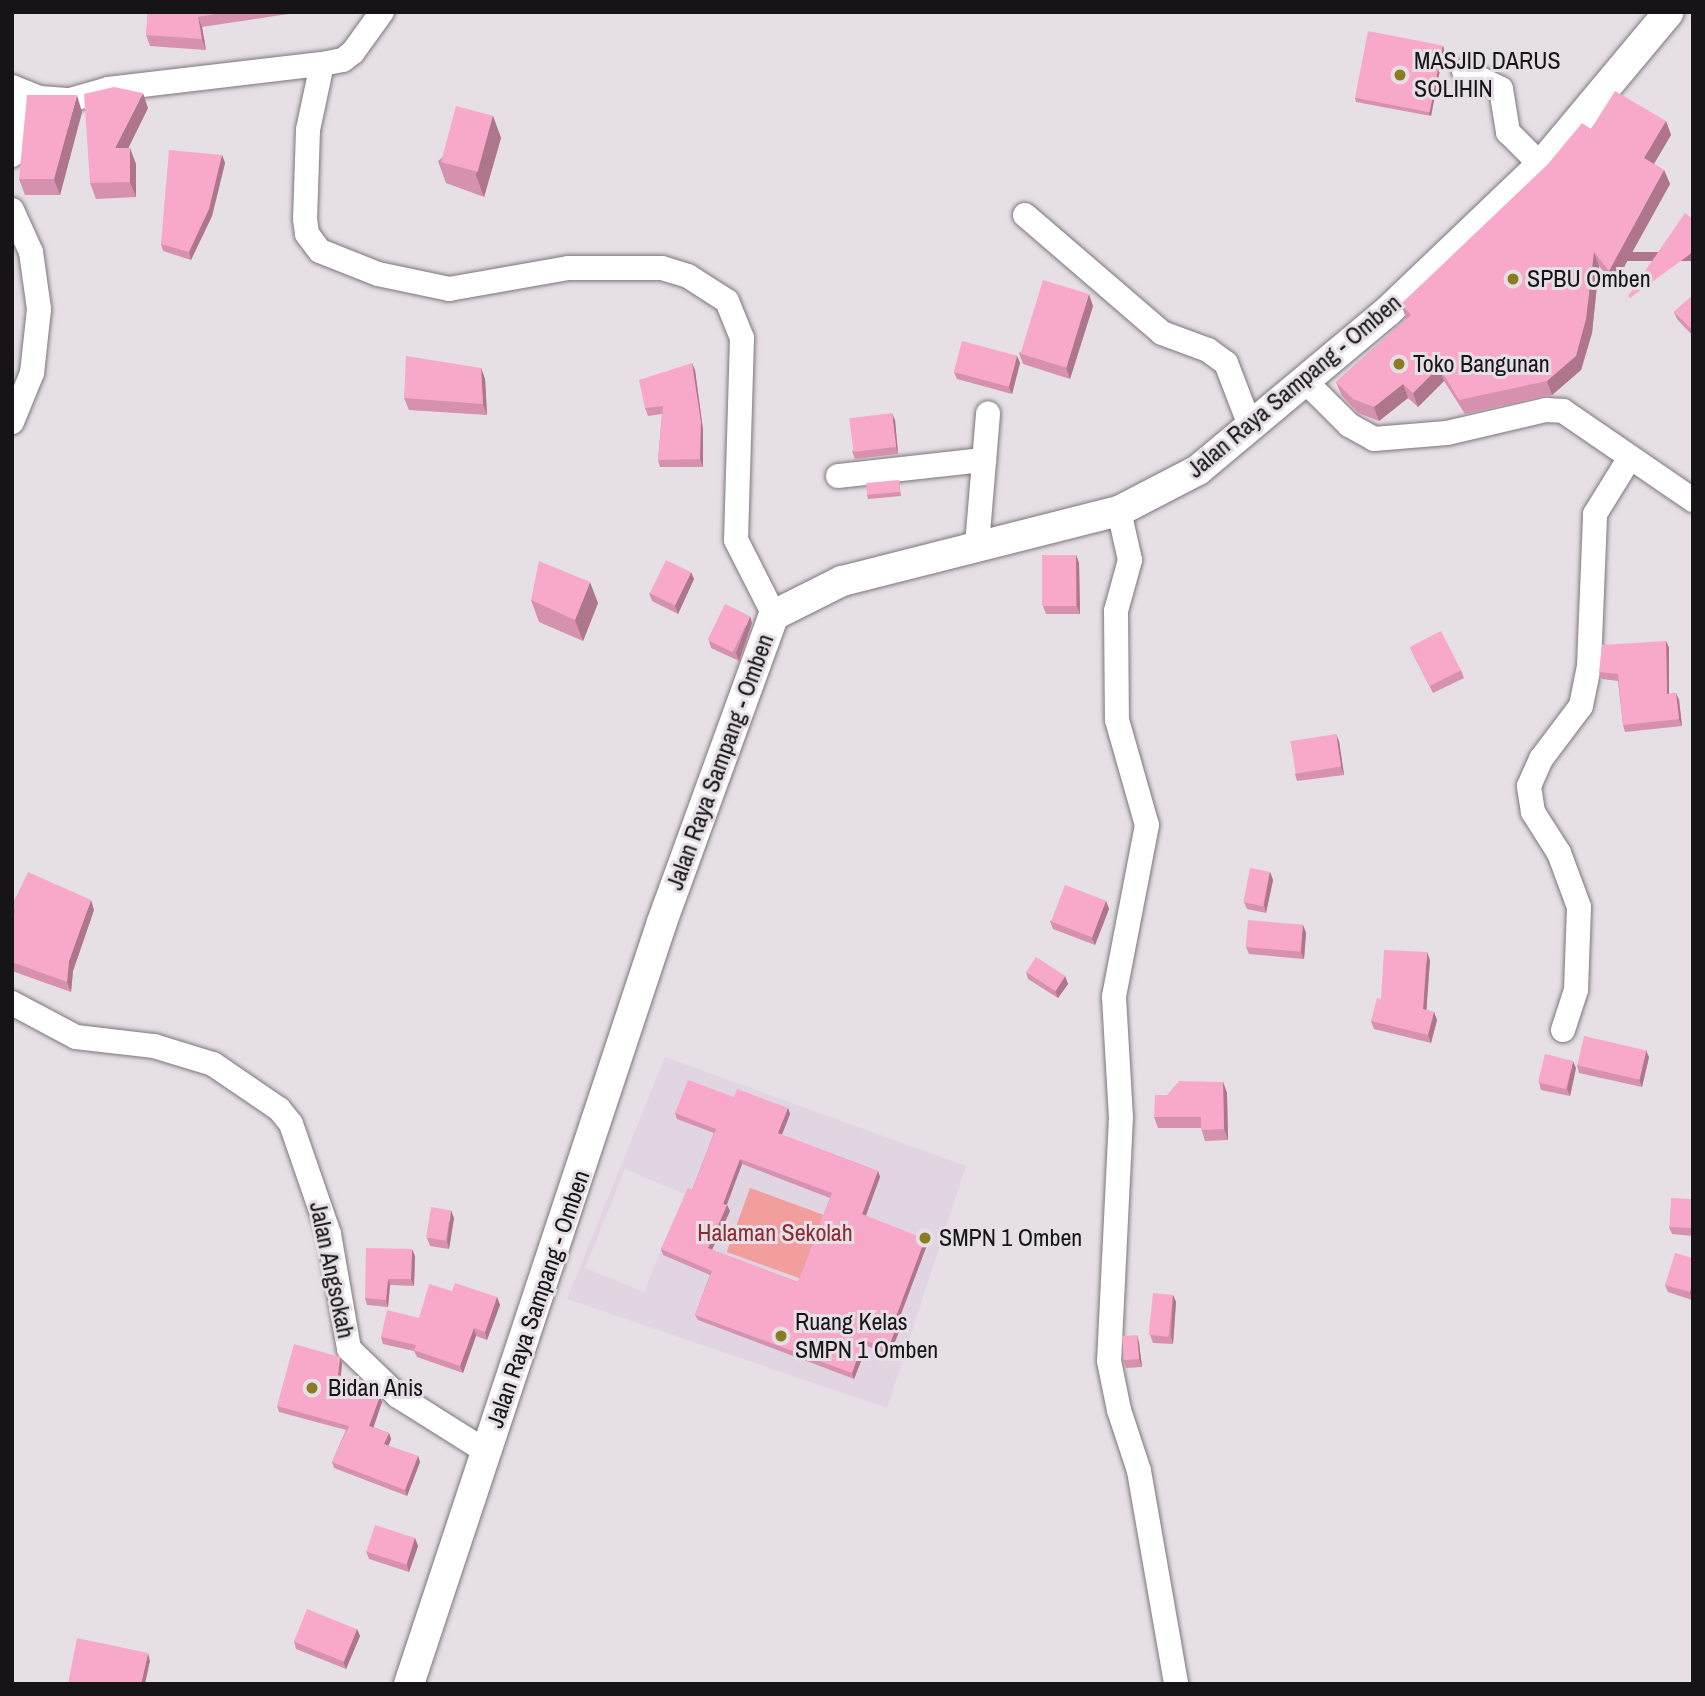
<!DOCTYPE html>
<style>
body{margin:0}
#map{position:relative;width:1705px;height:1696px;overflow:hidden;background:#e6dfe5;font-family:"Archivo Narrow",sans-serif}
div>[style]{position:absolute}
.built>*{inset:0;background:#e2d5e2}
.green>*{inset:0;background:#f19e9d;transform-origin:0 0}
.roads{filter:drop-shadow(0 0 2px #7d777d) drop-shadow(0 0 2px #7d777d)}
.minor>*{height:24px;margin:-12px;padding:0 12px;transform-origin:12px;border-radius:12px;background:#fff}
.major>*{height:30px;margin:-15px;padding:0 15px;transform-origin:15px;border-radius:15px;background:#fff}
.wall>*{inset:0;background:#d591ad}
.shaded-wall>*{inset:0;background:#ae768d;transform-origin:0 0}
.building>*{inset:0;background:#f8a9c9;transform-origin:0 0}
.dots>*{width:19px;height:19px;translate:-50% -50%;box-sizing:border-box;border:4px solid #e6dfe5;border-radius:50%}
span{translate:-50% -50%;white-space:nowrap;text-align:center;line-height:1.15;-webkit-text-stroke:6px #e6dfe5;paint-order:stroke}
.poi-label{font-size:24px;color:#161416}
.left{translate:0 -50%;text-align:left}
.street-label{font-size:24px;color:#161416}
.park-label{font-size:24px;color:#8d2b33}
.frame{position:absolute;inset:0;border:14px solid #161416;pointer-events:none}
</style>
<div id="map">
<div class="built">
<i style="clip-path:polygon(evenodd,665px 1057px,966px 1166px,887px 1408px,567px 1299px,665px 1057px,625px 1169px,684px 1194px,644px 1292px,585px 1268px,625px 1169px)"></i>
</div>
<div class="green">
<i style="left:750px;top:1188px;width:78px;height:68px;rotate:20deg"></i>
</div>
<div class="roads">
<div class="minor">
<i style="left:322px;top:64px;width:67px;rotate:102deg"></i>
<i style="left:308px;top:130px;width:89px;rotate:91.9deg"></i>
<i style="left:305px;top:219px;width:15px;rotate:82deg"></i>
<i style="left:307px;top:234px;width:21px;rotate:53deg"></i>
<i style="left:320px;top:251px;width:62px;rotate:21.6deg"></i>
<i style="left:378px;top:274px;width:73px;rotate:11.9deg"></i>
<i style="left:449px;top:289px;width:121px;rotate:-10deg"></i>
<i style="left:568px;top:268px;width:94px"></i>
<i style="left:662px;top:268px;width:27px;rotate:17deg"></i>
<i style="left:688px;top:276px;width:46px;rotate:32.7deg"></i>
<i style="left:727px;top:301px;width:40px;rotate:68deg"></i>
<i style="left:742px;top:338px;width:202px;rotate:91.7deg"></i>
<i style="left:736px;top:540px;width:84px;rotate:63.1deg"></i>
<i style="left:1464px;top:71px;width:41px;rotate:25.9deg"></i>
<i style="left:1501px;top:89px;width:44px;rotate:80.8deg"></i>
<i style="left:1508px;top:132px;width:47px;rotate:45deg"></i>
<i style="left:12px;top:87px;width:29px;rotate:22deg"></i>
<i style="left:39px;top:98px;width:31px;rotate:4deg"></i>
<i style="left:70px;top:100px;width:40px;rotate:-16deg"></i>
<i style="left:108px;top:89px;width:215px;rotate:-6.7deg"></i>
<i style="left:322px;top:64px;width:21px;rotate:-11deg"></i>
<i style="left:343px;top:60px;width:13px;rotate:-39deg"></i>
<i style="left:353px;top:52px;width:49px;rotate:-54.1deg"></i>
<i style="left:12px;top:155px;width:64px;rotate:-82.8deg"></i>
<i style="left:12px;top:210px;width:46px;rotate:65.7deg"></i>
<i style="left:31px;top:252px;width:58px;rotate:82deg"></i>
<i style="left:39px;top:309px;width:64px;rotate:96.2deg"></i>
<i style="left:32px;top:373px;width:53px;rotate:112.2deg"></i>
<i style="left:1025px;top:215px;width:181px;rotate:40.7deg"></i>
<i style="left:1162px;top:333px;width:49px;rotate:20.3deg"></i>
<i style="left:1208px;top:350px;width:22px;rotate:36deg"></i>
<i style="left:1226px;top:363px;width:70px;rotate:69deg"></i>
<i style="left:1305px;top:381px;width:62px;rotate:45deg"></i>
<i style="left:1349px;top:425px;width:29px;rotate:29deg"></i>
<i style="left:1374px;top:439px;width:73px;rotate:-4.7deg"></i>
<i style="left:1447px;top:433px;width:102px;rotate:-13.1deg"></i>
<i style="left:1546px;top:410px;width:17px;rotate:3deg"></i>
<i style="left:1563px;top:411px;width:158px;rotate:34.4deg"></i>
<i style="left:838px;top:476px;width:147px;rotate:-6.3deg"></i>
<i style="left:1119px;top:511px;width:50px;rotate:77.3deg"></i>
<i style="left:1130px;top:560px;width:53px;rotate:105.4deg"></i>
<i style="left:1116px;top:611px;width:109px;rotate:89.5deg"></i>
<i style="left:1117px;top:720px;width:109px;rotate:74.1deg"></i>
<i style="left:1147px;top:825px;width:175px;rotate:100.9deg"></i>
<i style="left:1114px;top:997px;width:120px;rotate:86.7deg"></i>
<i style="left:1121px;top:1117px;width:244px;rotate:92.8deg"></i>
<i style="left:1109px;top:1361px;width:50px;rotate:78.5deg"></i>
<i style="left:1119px;top:1410px;width:64px;rotate:71.8deg"></i>
<i style="left:1139px;top:1471px;width:216px;rotate:80.1deg"></i>
<i style="left:977px;top:545px;width:132px;rotate:-85.2deg"></i>
<i style="left:12px;top:1003px;width:72px;rotate:28deg"></i>
<i style="left:76px;top:1037px;width:79px;rotate:6.6deg"></i>
<i style="left:154px;top:1046px;width:62px;rotate:17deg"></i>
<i style="left:213px;top:1064px;width:80px;rotate:34.3deg"></i>
<i style="left:279px;top:1109px;width:19px;rotate:51deg"></i>
<i style="left:291px;top:1124px;width:116px;rotate:70.9deg"></i>
<i style="left:329px;top:1234px;width:117px;rotate:80.1deg"></i>
<i style="left:349px;top:1349px;width:68px;rotate:43.8deg"></i>
<i style="left:398px;top:1396px;width:105px;rotate:32.2deg"></i>
<i style="left:1563px;top:1030px;width:42px;rotate:-72deg"></i>
<i style="left:1576px;top:990px;width:83px;rotate:-87.9deg"></i>
<i style="left:1579px;top:907px;width:58px;rotate:-110.3deg"></i>
<i style="left:1559px;top:853px;width:49px;rotate:-122.4deg"></i>
<i style="left:1533px;top:812px;width:26px;rotate:-99deg"></i>
<i style="left:1529px;top:786px;width:30px;rotate:-66deg"></i>
<i style="left:1541px;top:759px;width:66px;rotate:-53deg"></i>
<i style="left:1581px;top:706px;width:41px;rotate:-78.7deg"></i>
<i style="left:1589px;top:666px;width:152px;rotate:-87.7deg"></i>
<i style="left:1595px;top:514px;width:65px;rotate:-58.3deg"></i>
</div>
<div class="major">
<i style="left:409px;top:1684px;width:803px;rotate:-71.63deg"></i>
<i style="left:662px;top:922px;width:327px;rotate:-70deg"></i>
<i style="left:774px;top:615px;width:76px;rotate:-26.6deg"></i>
<i style="left:842px;top:581px;width:286px;rotate:-14.2deg"></i>
<i style="left:1119px;top:511px;width:89px;rotate:-27.4deg"></i>
<i style="left:1198px;top:470px;width:246px;rotate:-39.9deg"></i>
<i style="left:1387px;top:312px;width:213px;rotate:-43.7deg"></i>
<i style="left:1541px;top:165px;width:199px;rotate:-50.1deg"></i>
</div>
</div>
<div class="wall">
<i style="clip-path:polygon(148px 12px,294px 12px,295px 13px,202px 27px,206px 50px,150px 46px,146px 35px)"></i>
<i style="clip-path:polygon(1443px 46px,1444px 49px,1431px 116px,1356px 102px,1355px 98px)"></i>
<i style="clip-path:polygon(148px 108px,128px 148px,136px 164px,136px 197px,96px 199px,90px 183px)"></i>
<i style="clip-path:polygon(82px 112px,60px 195px,25px 195px,19px 179px)"></i>
<i style="clip-path:polygon(493px 116px,501px 138px,484px 197px,446px 183px,438px 161px)"></i>
<i style="clip-path:polygon(1666px 121px,1671px 135px,1654px 164px,1664px 170px,1670px 184px,1614px 285px,1599px 266px,1592px 333px,1581px 370px,1552px 395px,1465px 414px,1444px 381px,1418px 407px,1408px 398px,1379px 421px,1358px 413px,1342px 396px,1336px 382px,1406px 319px,1401px 304px,1591px 129px)"></i>
<i style="clip-path:polygon(222px 155px,225px 163px,212px 216px,191px 260px,163px 251px,161px 244px)"></i>
<i style="clip-path:polygon(1693px 295px,1693px 336px,1677px 319px,1674px 312px)"></i>
<i style="clip-path:polygon(1093px 306px,1070px 379px,1023px 364px,1019px 353px)"></i>
<i style="clip-path:polygon(1017px 356px,1020px 363px,1012px 394px,957px 379px,954px 372px)"></i>
<i style="clip-path:polygon(481px 368px,485px 379px,487px 415px,409px 410px,404px 398px)"></i>
<i style="clip-path:polygon(695px 370px,703px 430px,703px 467px,660px 467px,658px 460px,662px 414px,648px 416px,645px 408px)"></i>
<i style="clip-path:polygon(895px 420px,898px 454px,855px 459px,852px 451px)"></i>
<i style="clip-path:polygon(899px 480px,901px 496px,868px 499px,867px 495px)"></i>
<i style="clip-path:polygon(1076px 555px,1079px 563px,1080px 614px,1046px 614px,1043px 606px)"></i>
<i style="clip-path:polygon(694px 579px,678px 614px,652px 601px,649px 593px)"></i>
<i style="clip-path:polygon(531px 600px,598px 603px,583px 641px,539px 622px)"></i>
<i style="clip-path:polygon(752px 623px,739px 661px,711px 648px,709px 641px)"></i>
<i style="clip-path:polygon(1666px 641px,1669px 648px,1669px 694px,1676px 693px,1679px 700px,1682px 726px,1625px 732px,1623px 725px,1618px 681px,1602px 679px,1599px 672px)"></i>
<i style="clip-path:polygon(1410px 647px,1461px 670px,1464px 678px,1433px 693px,1413px 654px)"></i>
<i style="clip-path:polygon(1339px 741px,1344px 775px,1297px 781px,1295px 774px)"></i>
<i style="clip-path:polygon(1270px 872px,1273px 880px,1266px 913px,1247px 909px,1244px 902px)"></i>
<i style="clip-path:polygon(1106px 901px,1109px 909px,1095px 945px,1053px 929px,1050px 921px)"></i>
<i style="clip-path:polygon(12px 905px,94px 910px,73px 971px,71px 992px,12px 971px,12px 927px,14px 917px,12px 913px)"></i>
<i style="clip-path:polygon(1303px 925px,1306px 933px,1304px 959px,1249px 954px,1246px 947px)"></i>
<i style="clip-path:polygon(1430px 960px,1426px 1010px,1434px 1012px,1437px 1020px,1431px 1043px,1374px 1029px,1371px 1021px,1381px 999px)"></i>
<i style="clip-path:polygon(1026px 972px,1065px 976px,1068px 984px,1058px 998px,1028px 979px)"></i>
<i style="clip-path:polygon(1649px 1057px,1642px 1087px,1579px 1073px,1577px 1065px)"></i>
<i style="clip-path:polygon(1576px 1068px,1570px 1096px,1541px 1090px,1539px 1082px)"></i>
<i style="clip-path:polygon(1223px 1082px,1227px 1093px,1228px 1140px,1205px 1141px,1201px 1128px,1158px 1128px,1154px 1117px,1167px 1095px)"></i>
<i style="clip-path:polygon(evenodd,734px 1097px,788px 1108px,790px 1114px,782px 1135px,878px 1171px,880px 1177px,866px 1216px,927px 1245px,899px 1320px,901px 1326px,890px 1355px,867px 1346px,854px 1379px,698px 1320px,695px 1315px,710px 1275px,663px 1255px,661px 1249px,692px 1190px,714px 1133px,677px 1119px,675px 1113px,734px 1097px,742px 1164px,830px 1198px,798px 1282px,712px 1250px,730px 1211px,727px 1205px,742px 1164px)"></i>
<i style="clip-path:polygon(1693px 1199px,1693px 1236px,1672px 1234px,1669px 1227px)"></i>
<i style="clip-path:polygon(454px 1218px,449px 1249px,430px 1246px,427px 1238px)"></i>
<i style="clip-path:polygon(415px 1256px,414px 1286px,390px 1285px,388px 1307px,367px 1305px,365px 1298px)"></i>
<i style="clip-path:polygon(1693px 1258px,1692px 1300px,1668px 1292px,1665px 1285px)"></i>
<i style="clip-path:polygon(452px 1291px,497px 1297px,500px 1305px,487px 1340px,476px 1336px,463px 1373px,417px 1357px,414px 1351px,383px 1344px,381px 1337px,419px 1318px)"></i>
<i style="clip-path:polygon(1173px 1295px,1176px 1302px,1173px 1344px,1153px 1343px,1150px 1335px)"></i>
<i style="clip-path:polygon(1137px 1335px,1139px 1343px,1142px 1367px,1126px 1368px,1123px 1361px)"></i>
<i style="clip-path:polygon(342px 1363px,341px 1376px,382px 1402px,373px 1427px,389px 1433px,391px 1439px,388px 1446px,418px 1456px,420px 1462px,407px 1496px,334px 1468px,332px 1462px,346px 1430px,279px 1412px,277px 1406px)"></i>
<i style="clip-path:polygon(415px 1538px,418px 1546px,409px 1572px,369px 1559px,366px 1551px)"></i>
<i style="clip-path:polygon(357px 1629px,360px 1636px,346px 1669px,296px 1649px,294px 1641px)"></i>
</div>
<div class="shaded-wall">
<i style="clip-path:polygon(198px 17px,202px 27px,206px 50px,202px 39px)"></i>
<i style="clip-path:polygon(1443px 46px,1444px 49px,1431px 116px,1429px 113px)"></i>
<i style="clip-path:polygon(143px 93px,148px 108px,121px 163px,115px 148px)"></i>
<i style="clip-path:polygon(77px 95px,82px 112px,60px 195px,54px 179px)"></i>
<i style="clip-path:polygon(493px 116px,501px 138px,484px 197px,476px 175px)"></i>
<i style="clip-path:polygon(1666px 121px,1671px 135px,1649px 172px,1644px 158px)"></i>
<i style="clip-path:polygon(130px 148px,136px 164px,136px 197px,130px 182px)"></i>
<i style="clip-path:polygon(222px 155px,225px 163px,212px 216px,191px 260px,189px 252px)"></i>
<i style="clip-path:polygon(1664px 170px,1670px 184px,1614px 285px,1609px 271px)"></i>
<i style="clip-path:polygon(1594px 252px,1599px 266px,1592px 333px,1581px 370px,1552px 395px,1547px 381px)"></i>
<i style="left:1693px;top:252px;width:9px;height:78px;rotate:90deg"></i>
<i style="clip-path:polygon(1089px 294px,1093px 306px,1070px 379px,1066px 367px)"></i>
<i style="clip-path:polygon(1017px 356px,1020px 363px,1012px 394px,1009px 387px)"></i>
<i style="clip-path:polygon(692px 363px,695px 370px,703px 430px,703px 467px,700px 459px)"></i>
<i style="clip-path:polygon(1439px 367px,1444px 381px,1418px 407px,1413px 393px)"></i>
<i style="clip-path:polygon(481px 368px,485px 379px,487px 415px,483px 404px)"></i>
<i style="clip-path:polygon(1403px 384px,1408px 398px,1379px 421px,1374px 407px)"></i>
<i style="clip-path:polygon(892px 413px,895px 420px,898px 454px,896px 447px)"></i>
<i style="clip-path:polygon(1076px 555px,1079px 563px,1080px 614px,1077px 606px)"></i>
<i style="clip-path:polygon(691px 572px,694px 579px,678px 614px,675px 606px)"></i>
<i style="clip-path:polygon(590px 582px,598px 603px,583px 641px,575px 620px)"></i>
<i style="clip-path:polygon(750px 616px,752px 623px,739px 661px,736px 653px)"></i>
<i style="clip-path:polygon(1666px 641px,1669px 648px,1669px 701px,1667px 694px)"></i>
<i style="clip-path:polygon(1676px 693px,1679px 700px,1682px 726px,1679px 719px)"></i>
<i style="clip-path:polygon(1336px 734px,1339px 741px,1344px 775px,1341px 767px)"></i>
<i style="clip-path:polygon(1270px 872px,1273px 880px,1266px 913px,1264px 905px)"></i>
<i style="clip-path:polygon(91px 900px,94px 910px,73px 971px,71px 992px,67px 982px,69px 961px)"></i>
<i style="clip-path:polygon(1106px 901px,1109px 909px,1095px 945px,1092px 938px)"></i>
<i style="clip-path:polygon(1303px 925px,1306px 933px,1304px 959px,1301px 952px)"></i>
<i style="clip-path:polygon(1427px 952px,1430px 960px,1426px 1017px,1423px 1009px)"></i>
<i style="clip-path:polygon(1065px 976px,1068px 984px,1058px 998px,1055px 991px)"></i>
<i style="clip-path:polygon(1434px 1012px,1437px 1020px,1431px 1043px,1428px 1035px)"></i>
<i style="clip-path:polygon(1646px 1050px,1649px 1057px,1642px 1087px,1639px 1079px)"></i>
<i style="clip-path:polygon(1573px 1061px,1576px 1068px,1570px 1096px,1567px 1089px)"></i>
<i style="clip-path:polygon(1223px 1082px,1227px 1093px,1228px 1140px,1224px 1129px)"></i>
<i style="clip-path:polygon(788px 1108px,790px 1114px,780px 1139px,778px 1133px)"></i>
<i style="clip-path:polygon(740px 1159px,742px 1164px,725px 1209px,723px 1204px)"></i>
<i style="clip-path:polygon(878px 1171px,880px 1177px,864px 1220px,862px 1214px)"></i>
<i style="clip-path:polygon(727px 1205px,730px 1211px,710px 1254px,708px 1248px)"></i>
<i style="clip-path:polygon(451px 1210px,454px 1218px,449px 1249px,447px 1241px)"></i>
<i style="clip-path:polygon(925px 1239px,927px 1245px,897px 1324px,895px 1319px)"></i>
<i style="clip-path:polygon(412px 1249px,415px 1256px,414px 1286px,411px 1279px)"></i>
<i style="clip-path:polygon(388px 1279px,390px 1285px,388px 1307px,386px 1300px)"></i>
<i style="clip-path:polygon(1693px 1281px,1693px 1298px,1692px 1300px,1690px 1292px)"></i>
<i style="clip-path:polygon(1173px 1295px,1176px 1302px,1173px 1344px,1171px 1336px)"></i>
<i style="clip-path:polygon(497px 1297px,500px 1305px,487px 1340px,485px 1332px)"></i>
<i style="clip-path:polygon(899px 1320px,901px 1326px,890px 1355px,888px 1349px)"></i>
<i style="clip-path:polygon(474px 1328px,476px 1336px,463px 1373px,460px 1366px)"></i>
<i style="clip-path:polygon(1137px 1335px,1139px 1343px,1142px 1367px,1139px 1359px)"></i>
<i style="clip-path:polygon(864px 1340px,867px 1346px,854px 1379px,852px 1373px)"></i>
<i style="clip-path:polygon(340px 1357px,342px 1363px,340px 1381px,338px 1375px)"></i>
<i style="clip-path:polygon(380px 1396px,382px 1402px,372px 1432px,369px 1426px)"></i>
<i style="clip-path:polygon(389px 1433px,391px 1439px,387px 1450px,384px 1444px)"></i>
<i style="clip-path:polygon(418px 1456px,420px 1462px,407px 1496px,405px 1490px)"></i>
<i style="clip-path:polygon(415px 1538px,418px 1546px,409px 1572px,407px 1564px)"></i>
<i style="clip-path:polygon(357px 1629px,360px 1636px,346px 1669px,343px 1661px)"></i>
<i style="clip-path:polygon(148px 1653px,150px 1661px,145px 1684px,141px 1684px)"></i>
</div>
<div class="building">
<i style="clip-path:polygon(148px 12px,226px 12px,198px 17px,202px 39px,146px 35px)"></i>
<i style="left:1368px;top:31px;width:76px;height:68px;rotate:11deg"></i>
<i style="clip-path:polygon(114px 87px,143px 93px,115px 148px,130px 148px,130px 182px,90px 183px,84px 94px)"></i>
<i style="clip-path:polygon(1615px 91px,1666px 121px,1644px 158px,1664px 170px,1609px 271px,1594px 252px,1586px 319px,1576px 356px,1547px 381px,1459px 400px,1439px 367px,1413px 393px,1403px 384px,1374px 407px,1353px 399px,1336px 382px,1411px 315px,1401px 304px,1548px 164px,1582px 123px,1591px 129px)"></i>
<i style="clip-path:polygon(27px 95px,77px 95px,54px 179px,19px 179px)"></i>
<i style="left:456px;top:106px;width:38px;height:58px;rotate:15deg"></i>
<i style="clip-path:polygon(169px 150px,222px 155px,209px 209px,189px 252px,161px 244px)"></i>
<i style="clip-path:polygon(1685px 213px,1693px 219px,1693px 252px,1630px 298px,1628px 296px)"></i>
<i style="left:1043px;top:280px;width:48px;height:77px;rotate:17deg"></i>
<i style="clip-path:polygon(1693px 295px,1693px 331px,1674px 312px)"></i>
<i style="left:962px;top:341px;width:57px;height:32px;rotate:15deg"></i>
<i style="clip-path:polygon(406px 356px,481px 368px,483px 404px,404px 398px)"></i>
<i style="clip-path:polygon(692px 363px,701px 422px,700px 459px,658px 460px,663px 406px,645px 408px,639px 380px)"></i>
<i style="left:892px;top:413px;width:34px;height:43px;rotate:83deg"></i>
<i style="left:899px;top:480px;width:12px;height:33px;rotate:85deg"></i>
<i style="left:1042px;top:555px;width:34px;height:51px"></i>
<i style="left:666px;top:560px;width:28px;height:37px;rotate:26deg"></i>
<i style="clip-path:polygon(539px 561px,590px 582px,575px 620px,531px 600px)"></i>
<i style="left:725px;top:604px;width:28px;height:40px;rotate:26deg"></i>
<i style="left:1441px;top:631px;width:44px;height:35px;rotate:63deg"></i>
<i style="clip-path:polygon(1666px 641px,1667px 694px,1676px 693px,1679px 719px,1623px 725px,1618px 674px,1599px 672px,1602px 645px)"></i>
<i style="left:1336px;top:734px;width:33px;height:46px;rotate:81deg"></i>
<i style="left:1250px;top:868px;width:20px;height:35px;rotate:11deg"></i>
<i style="clip-path:polygon(28px 872px,91px 900px,69px 961px,67px 982px,12px 962px,12px 927px,15px 910px,12px 909px,12px 905px)"></i>
<i style="left:1065px;top:885px;width:44px;height:39px;rotate:21deg"></i>
<i style="left:1248px;top:920px;width:55px;height:27px;rotate:5deg"></i>
<i style="clip-path:polygon(1384px 950px,1427px 952px,1423px 1009px,1434px 1012px,1428px 1035px,1371px 1021px,1377px 998px,1381px 999px)"></i>
<i style="left:1036px;top:957px;width:35px;height:18px;rotate:33deg"></i>
<i style="left:1584px;top:1036px;width:64px;height:30px;rotate:13deg"></i>
<i style="left:1545px;top:1054px;width:29px;height:29px;rotate:14deg"></i>
<i style="clip-path:polygon(evenodd,688px 1080px,734px 1097px,737px 1089px,788px 1108px,778px 1133px,878px 1171px,862px 1214px,925px 1239px,895px 1319px,899px 1320px,888px 1349px,864px 1340px,852px 1373px,695px 1315px,712px 1271px,661px 1249px,688px 1188px,692px 1190px,716px 1129px,675px 1113px,688px 1080px,740px 1159px,832px 1193px,798px 1282px,708px 1248px,727px 1205px,723px 1204px,740px 1159px)"></i>
<i style="clip-path:polygon(1179px 1081px,1223px 1082px,1224px 1129px,1201px 1130px,1201px 1117px,1154px 1117px,1155px 1095px,1167px 1095px)"></i>
<i style="left:1671px;top:1198px;width:22px;height:29px;rotate:3deg"></i>
<i style="left:431px;top:1207px;width:20px;height:31px;rotate:9deg"></i>
<i style="clip-path:polygon(366px 1248px,412px 1249px,411px 1279px,388px 1279px,386px 1300px,365px 1298px)"></i>
<i style="clip-path:polygon(1675px 1253px,1693px 1258px,1693px 1281px,1690px 1292px,1665px 1285px)"></i>
<i style="clip-path:polygon(455px 1283px,497px 1297px,485px 1332px,474px 1328px,460px 1366px,414px 1350px,416px 1345px,381px 1337px,387px 1310px,419px 1318px,429px 1284px,452px 1291px)"></i>
<i style="left:1153px;top:1293px;width:20px;height:42px;rotate:6deg"></i>
<i style="left:1137px;top:1335px;width:24px;height:15px;rotate:85deg"></i>
<i style="clip-path:polygon(294px 1344px,340px 1357px,338px 1375px,370px 1386px,380px 1396px,369px 1426px,389px 1433px,384px 1444px,418px 1456px,405px 1490px,332px 1462px,349px 1426px,277px 1406px)"></i>
<i style="left:375px;top:1525px;width:42px;height:28px;rotate:18deg"></i>
<i style="left:307px;top:1609px;width:54px;height:35px;rotate:22deg"></i>
<i style="clip-path:polygon(77px 1638px,148px 1653px,141px 1684px,68px 1684px)"></i>
</div>
<div class="dots">
<i style="left:1400px;top:75px;background:#8a7c22"></i>
<i style="left:1513px;top:279px;background:#8a7c22"></i>
<i style="left:1399px;top:364px;background:#8a7c22"></i>
<i style="left:925px;top:1238px;background:#8a7c22"></i>
<i style="left:781px;top:1336px;background:#8a7c22"></i>
<i style="left:312px;top:1388px;background:#8a7c22"></i>
</div>
<div class="poi-label">
<span class="left" style="left:1414px;top:75px">MASJID DARUS<br>SOLIHIN</span>
<span class="left" style="left:1527px;top:279px">SPBU Omben</span>
<span class="left" style="left:1413px;top:364px">Toko Bangunan</span>
<span class="left" style="left:939px;top:1238px">SMPN 1 Omben</span>
<span class="left" style="left:795px;top:1336px">Ruang Kelas<br>SMPN 1 Omben</span>
<span class="left" style="left:328px;top:1388px">Bidan Anis</span>
</div>
<div class="street-label">
<span style="left:1294px;top:386px;rotate:-40deg">Jalan Raya Sampang - Omben</span>
<span style="left:720px;top:762px;rotate:-70deg">Jalan Raya Sampang - Omben</span>
<span style="left:332px;top:1270px;rotate:78deg">Jalan Angsokah</span>
<span style="left:538px;top:1299px;rotate:-71deg">Jalan Raya Sampang - Omben</span>
</div>
<div class="park-label">
<span style="left:775px;top:1233px">Halaman Sekolah</span>
</div>
<div class="frame"></div>
</div>
